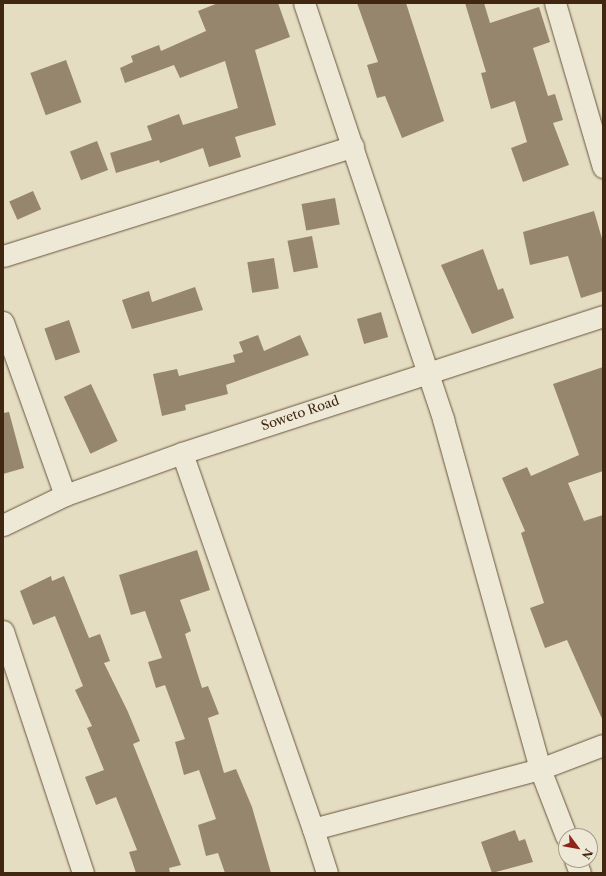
<!DOCTYPE html>
<style>
body{margin:0}
#map{position:relative;width:606px;height:876px;overflow:hidden;background:#e5ddc2;font-family:"Libre Caslon Text",serif}
div>[style]{position:absolute}
.building>*{inset:0;background:#96866e;transform-origin:0 0}
.roads{filter:drop-shadow(0 0 1px #6a543e) drop-shadow(0 0 1px #6a543e)}
.minor>*{height:21px;margin:-10.5px;padding:0 10.5px;transform-origin:10.5px;border-radius:10.5px;background:#eee9d7}
span{translate:-50% -50%;white-space:nowrap;text-align:center;line-height:1.15;-webkit-text-stroke:3px #eee9d7;paint-order:stroke}
.street-label{font-size:13px;color:#412712}
.frame{position:absolute;inset:0;border:4px solid #412712;pointer-events:none}
.north{position:absolute;left:558px;top:828px;width:40px;height:40px;box-sizing:border-box;background:#eee9d7;border:1px solid #a99b88;border-radius:50%;rotate:122deg;font-size:11px;font-weight:700;line-height:16px;text-align:center;color:#412712}
.north::after{content:'';display:block;margin:auto;width:14px;height:18px;background:#8f2418;clip-path:polygon(50% 0,100% 100%,50% 72%,0 100%)}
</style>
<div id="map">
<div class="building">
<i style="clip-path:polygon(218px 3px,278px 3px,290px 37px,255px 50px,276px 125px,235px 137px,241px 157px,209px 167px,203px 148px,160px 163px,159px 160px,116px 173px,110px 153px,152px 140px,147px 126px,179px 114px,183px 125px,238px 108px,225px 61px,180px 78px,174px 65px,125px 83px,120px 68px,133px 62px,131px 56px,159px 45px,161px 51px,206px 31px,198px 11px)"></i>
<i style="clip-path:polygon(357px 3px,406px 3px,444px 121px,402px 138px,385px 96px,377px 98px,367px 65px,378px 62px)"></i>
<i style="clip-path:polygon(465px 3px,484px 3px,490px 23px,539px 7px,550px 42px,533px 48px,548px 96px,555px 94px,563px 120px,553px 123px,569px 165px,523px 182px,511px 148px,527px 142px,515px 101px,491px 109px,481px 73px,486px 72px)"></i>
<i style="left:66px;top:60px;width:45px;height:38px;rotate:70deg"></i>
<i style="left:97px;top:141px;width:31px;height:29px;rotate:69deg"></i>
<i style="left:33px;top:191px;width:20px;height:26px;rotate:66deg"></i>
<i style="left:335px;top:198px;width:27px;height:34px;rotate:80deg"></i>
<i style="clip-path:polygon(594px 211px,603px 242px,603px 291px,581px 298px,568px 256px,530px 265px,523px 232px)"></i>
<i style="left:312px;top:236px;width:32px;height:25px;rotate:79deg"></i>
<i style="clip-path:polygon(483px 249px,498px 290px,503px 288px,514px 318px,472px 334px,441px 265px)"></i>
<i style="left:274px;top:258px;width:31px;height:27px;rotate:81deg"></i>
<i style="clip-path:polygon(195px 287px,203px 310px,132px 329px,122px 300px,149px 291px,152px 302px)"></i>
<i style="left:381px;top:312px;width:26px;height:25px;rotate:74deg"></i>
<i style="left:69px;top:320px;width:34px;height:26px;rotate:71deg"></i>
<i style="clip-path:polygon(258px 335px,264px 351px,300px 335px,309px 355px,226px 385px,228px 394px,185px 405px,186px 410px,162px 416px,153px 374px,177px 369px,179px 376px,235px 362px,233px 355px,243px 352px,239px 342px)"></i>
<i style="clip-path:polygon(603px 367px,603px 471px,568px 483px,584px 521px,603px 515px,603px 721px,567px 640px,545px 648px,530px 608px,544px 603px,521px 533px,525px 531px,502px 478px,527px 467px,531px 476px,579px 455px,553px 384px)"></i>
<i style="left:91px;top:384px;width:63px;height:30px;rotate:65deg"></i>
<i style="clip-path:polygon(9px 412px,24px 468px,3px 474px,3px 413px)"></i>
<i style="clip-path:polygon(197px 550px,210px 590px,180px 600px,191px 631px,185px 634px,202px 688px,208px 686px,219px 714px,208px 718px,224px 773px,236px 769px,252px 807px,271px 873px,225px 873px,218px 853px,206px 856px,198px 825px,216px 819px,199px 770px,184px 775px,175px 742px,185px 739px,165px 685px,156px 688px,148px 662px,162px 658px,145px 611px,131px 615px,119px 575px)"></i>
<i style="clip-path:polygon(51px 576px,52px 581px,64px 576px,89px 638px,100px 634px,110px 661px,104px 663px,128px 712px,140px 741px,133px 744px,181px 865px,169px 868px,170px 873px,136px 873px,129px 852px,137px 850px,116px 797px,96px 805px,85px 777px,104px 770px,87px 728px,92px 726px,75px 690px,83px 686px,55px 616px,33px 625px,20px 591px)"></i>
<i style="clip-path:polygon(515px 830px,519px 841px,525px 839px,533px 862px,492px 873px,481px 842px)"></i>
</div>
<div class="roads">
<div class="minor">
<i style="left:304px;top:3px;width:439px;rotate:71.5deg"></i>
<i style="left:443px;top:419px;width:363px;rotate:74.5deg"></i>
<i style="left:540px;top:769px;width:72px;rotate:68.8deg"></i>
<i style="left:555px;top:3px;width:171px;rotate:73.7deg"></i>
<i style="left:3px;top:256px;width:367px;rotate:-17.4deg"></i>
<i style="left:3px;top:322px;width:184px;rotate:70.3deg"></i>
<i style="left:182px;top:453px;width:398px;rotate:70.8deg"></i>
<i style="left:3px;top:525px;width:69px;rotate:-25.8deg"></i>
<i style="left:65px;top:495px;width:124px;rotate:-19.7deg"></i>
<i style="left:182px;top:453px;width:443px;rotate:-18deg"></i>
<i style="left:3px;top:631px;width:255px;rotate:71.7deg"></i>
<i style="left:575px;top:860px;width:14px;rotate:69deg"></i>
<i style="left:327px;top:873px;width:46px;rotate:-107.7deg"></i>
<i style="left:313px;top:829px;width:235px;rotate:-14.8deg"></i>
<i style="left:540px;top:769px;width:67px;rotate:-20.9deg"></i>
</div>
</div>
<div class="street-label">
<span style="left:300px;top:413px;rotate:-19deg">Soweto Road</span>
</div>
<div class="frame"></div>
<div class="north">N</div>
</div>
